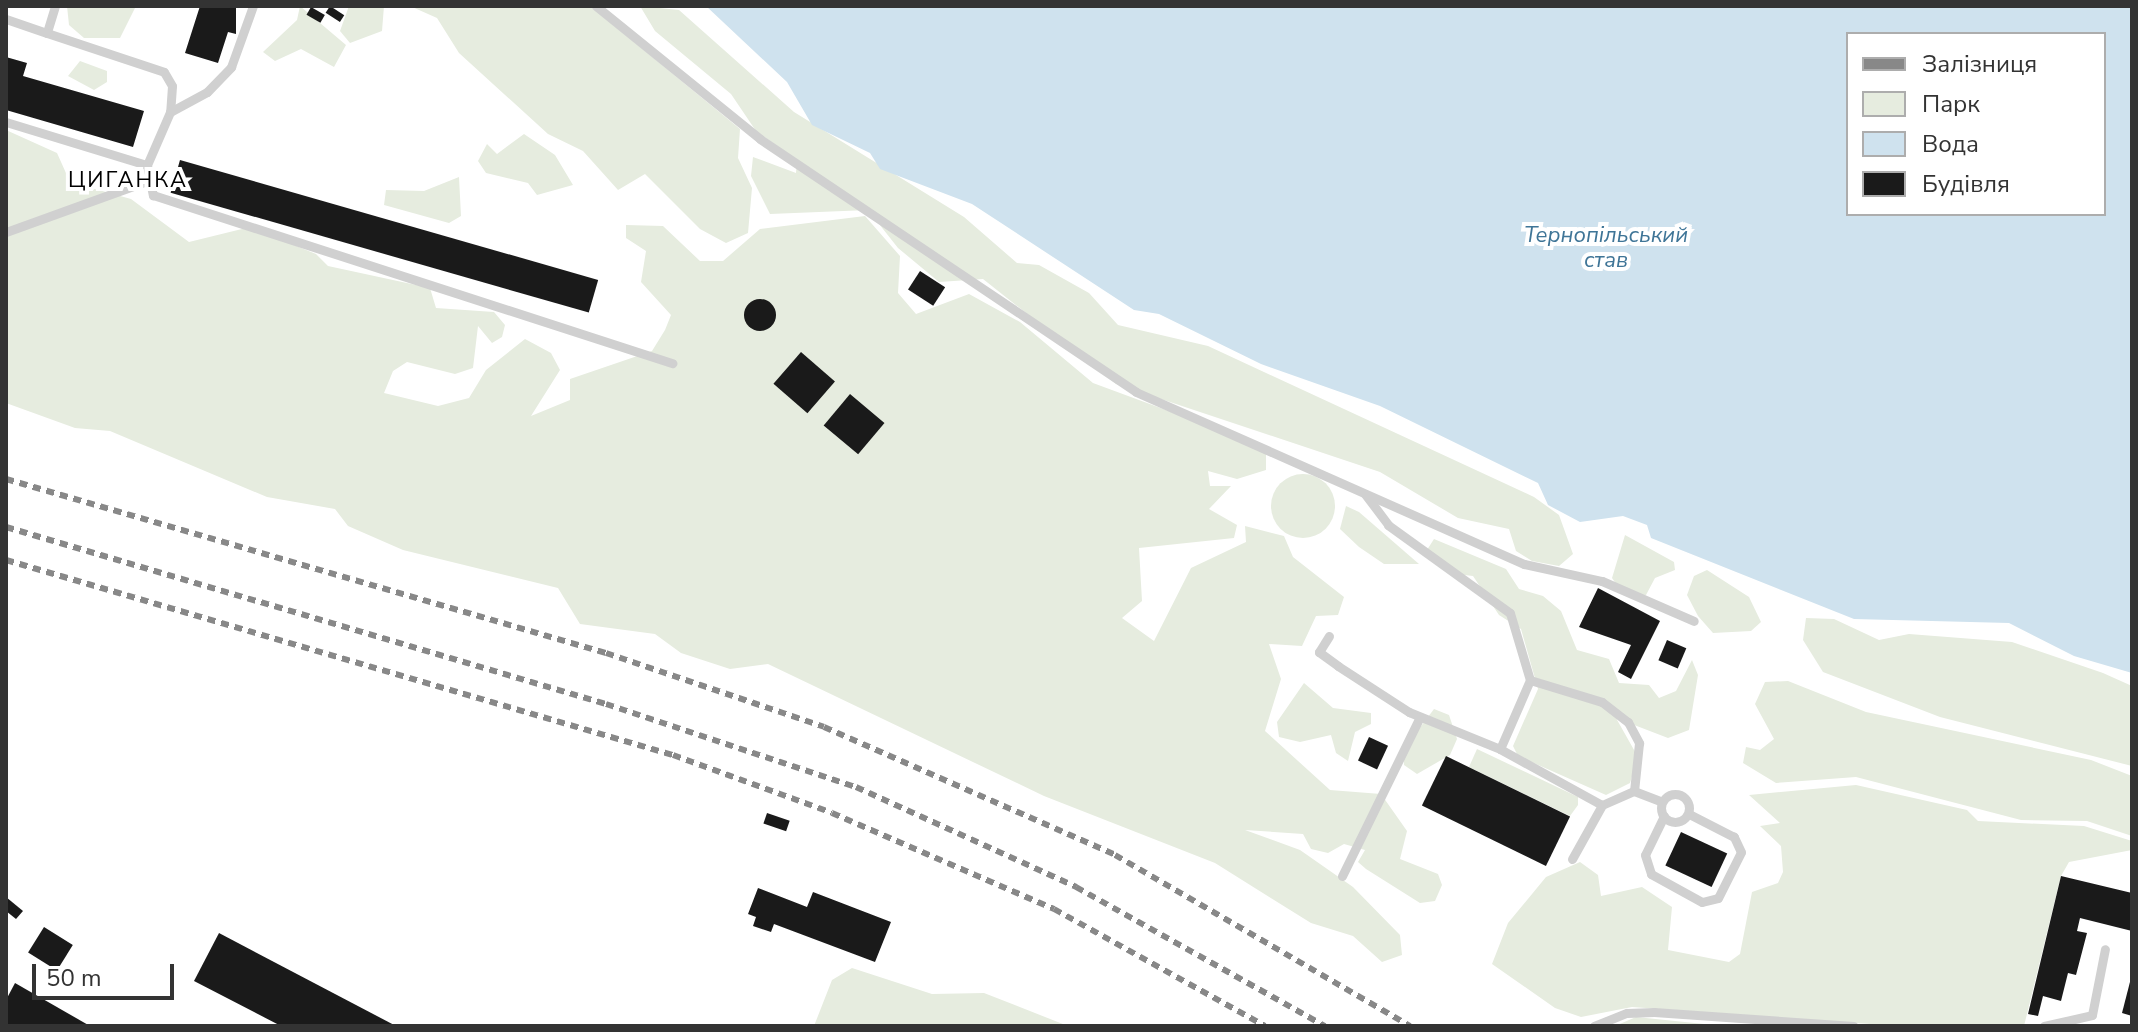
<!DOCTYPE html>
<meta charset="utf-8">
<style>
body{margin:0}
#map{position:relative;width:2138px;height:1032px;overflow:hidden;background:#fff;font-family:"Nunito Sans",sans-serif}
div>[style]{position:absolute}
.green>*{inset:0;background:#e6ecdf}
.round{border-radius:50%}
.water>*{inset:0;background:#cfe2ee}
.building>*{inset:0;background:#1a1a1a;transform-origin:0 0}
.service>*{height:9px;margin:-4.5px;padding:0 4.5px;transform-origin:4.5px;border-radius:4.5px;background:#d0d0d0}
.service>.ring{margin:-4.5px;padding:0;box-sizing:content-box;background:none;border:9px solid #d0d0d0;border-radius:50%}
.rail>*{height:6px;margin-top:-3px;transform-origin:0;background:repeating-linear-gradient(90deg,#888 0 8px,transparent 0 14px)}
span{translate:-50% -50%;white-space:nowrap;text-align:center;line-height:1.15;-webkit-text-stroke:8px #fff;paint-order:stroke}
.neighbourhood-label{font-size:22px;color:#000;letter-spacing:2px}
.water-label{font-size:22px;color:#3f7597;font-style:italic}
.frame{position:absolute;inset:0;border:8px solid #333;pointer-events:none}
.legend{position:absolute;left:1846px;top:32px;width:260px;height:184px;box-sizing:border-box;background:#fff;border:2px solid #adadad;margin:0;padding:10px 14px;list-style:none;font-size:24px;color:#333}
.legend li{display:flex;align-items:center;gap:16px;height:40px}
.legend b{width:40px;border:2px solid #adadad}
.scale{position:absolute;left:32px;top:964px;width:142px;height:36px;box-sizing:border-box;border:4px solid #333;border-top:0;padding-left:10px;font-size:24px;line-height:28px;white-space:nowrap;color:#333;-webkit-text-stroke:6px #fff;paint-order:stroke}
</style>
<div id="map">
<div class="green">
<i style="clip-path:polygon(67px 6px,136px 6px,120px 38px,84px 38px,69px 25px)"></i>
<i style="clip-path:polygon(300px 6px,346px 45px,334px 67px,301px 49px,275px 61px,263px 52px,297px 20px)"></i>
<i style="clip-path:polygon(349px 6px,384px 6px,382px 31px,350px 43px,340px 31px)"></i>
<i style="clip-path:polygon(410px 6px,590px 6px,740px 129px,738px 158px,752px 188px,748px 233px,726px 243px,700px 229px,645px 174px,618px 190px,583px 151px,548px 134px,459px 53px,437px 18px)"></i>
<i style="clip-path:polygon(640px 6px,679px 10px,794px 112px,964px 217px,1017px 263px,1039px 265px,1089px 293px,1118px 325px,1208px 346px,1534px 497px,1559px 515px,1573px 554px,1559px 566px,1532px 561px,1516px 551px,1509px 529px,1458px 518px,1380px 472px,1116px 384px,983px 279px,939px 282px,898px 248px,868px 210px,770px 214px,751px 176px,753px 157px,796px 173px,797px 160px,756px 131px,731px 94px,655px 31px)"></i>
<i style="clip-path:polygon(80px 61px,107px 71px,107px 82px,94px 90px,68px 76px)"></i>
<i style="clip-path:polygon(6px 130px,57px 153px,70px 182px,131px 199px,189px 242px,250px 227px,316px 254px,328px 266px,430px 288px,436px 308px,494px 312px,505px 325px,502px 337px,492px 343px,478px 326px,473px 368px,455px 374px,407px 362px,393px 371px,384px 393px,438px 406px,469px 398px,486px 370px,525px 339px,551px 353px,560px 370px,531px 416px,570px 400px,570px 379px,652px 351px,665px 330px,671px 315px,641px 282px,646px 251px,626px 238px,626px 225px,663px 226px,700px 261px,723px 261px,760px 229px,865px 216px,900px 256px,898px 293px,916px 314px,969px 294px,1020px 322px,1093px 383px,1266px 447px,1266px 470px,1237px 479px,1208px 471px,1210px 486px,1231px 486px,1209px 509px,1237px 525px,1234px 538px,1139px 548px,1142px 601px,1122px 618px,1154px 641px,1191px 568px,1246px 542px,1245px 526px,1284px 536px,1293px 557px,1344px 597px,1338px 615px,1316px 616px,1302px 646px,1269px 644px,1281px 679px,1265px 731px,1330px 790px,1381px 794px,1407px 831px,1400px 859px,1438px 874px,1442px 885px,1435px 901px,1420px 903px,1366px 869px,1358px 862px,1365px 850px,1344px 844px,1328px 853px,1311px 849px,1303px 834px,1245px 830px,1300px 850px,1353px 887px,1400px 935px,1402px 955px,1382px 962px,1353px 936px,1311px 923px,1215px 863px,1044px 796px,768px 664px,730px 669px,681px 653px,655px 634px,580px 624px,558px 588px,403px 550px,348px 526px,335px 509px,267px 497px,110px 431px,75px 428px,6px 403px)"></i>
<i style="clip-path:polygon(524px 134px,555px 155px,573px 185px,537px 195px,528px 183px,486px 173px,478px 161px,487px 144px,497px 154px)"></i>
<i style="clip-path:polygon(459px 177px,461px 216px,449px 223px,384px 205px,386px 190px,424px 191px)"></i>
<i class="round" style="left:1271px;top:474px;width:64px;height:64px"></i>
<i style="clip-path:polygon(1346px 506px,1359px 512px,1419px 564px,1384px 564px,1359px 547px,1340px 529px)"></i>
<i style="clip-path:polygon(1625px 535px,1674px 562px,1675px 570px,1655px 578px,1646px 595px,1623px 594px,1612px 578px)"></i>
<i style="clip-path:polygon(1434px 539px,1506px 569px,1519px 589px,1543px 596px,1561px 611px,1577px 650px,1609px 659px,1619px 683px,1649px 685px,1659px 698px,1676px 691px,1692px 660px,1698px 675px,1689px 730px,1668px 738px,1616px 718px,1638px 757px,1630px 783px,1606px 795px,1518px 756px,1513px 746px,1538px 689px,1521px 629px,1499px 615px,1473px 576px,1448px 573px,1425px 553px)"></i>
<i style="clip-path:polygon(1707px 570px,1749px 597px,1761px 622px,1751px 631px,1713px 633px,1698px 616px,1687px 595px,1694px 576px)"></i>
<i style="clip-path:polygon(1806px 618px,1834px 619px,1879px 640px,1909px 634px,2012px 642px,2103px 673px,2132px 686px,2132px 766px,1940px 717px,1823px 672px,1803px 640px)"></i>
<i style="clip-path:polygon(1788px 681px,1866px 712px,2091px 760px,2132px 776px,2132px 836px,2087px 821px,2021px 820px,1856px 777px,1776px 783px,1743px 763px,1746px 747px,1760px 750px,1774px 739px,1755px 704px,1765px 682px)"></i>
<i style="clip-path:polygon(1304px 683px,1333px 708px,1371px 713px,1371px 724px,1355px 732px,1348px 761px,1336px 753px,1331px 735px,1300px 742px,1279px 737px,1277px 722px)"></i>
<i style="clip-path:polygon(1434px 709px,1449px 715px,1457px 739px,1450px 755px,1417px 774px,1404px 765px,1403px 750px)"></i>
<i style="clip-path:polygon(1477px 749px,1578px 797px,1578px 805px,1570px 816px,1469px 767px)"></i>
<i style="clip-path:polygon(1856px 785px,1967px 810px,1978px 821px,2084px 826px,2132px 841px,2132px 850px,2069px 862px,2061px 876px,2024px 1026px,1898px 1026px,1632px 1007px,1581px 1017px,1555px 1008px,1492px 964px,1508px 923px,1546px 877px,1580px 862px,1598px 875px,1601px 896px,1642px 887px,1672px 907px,1668px 950px,1729px 962px,1740px 954px,1752px 892px,1778px 883px,1783px 872px,1781px 846px,1760px 826px,1780px 823px,1749px 795px)"></i>
<i style="clip-path:polygon(852px 968px,932px 994px,984px 993px,1068px 1026px,814px 1026px,832px 980px)"></i>
<i style="clip-path:polygon(1636px 1017px,1714px 1025px,1765px 1026px,1615px 1026px)"></i>
</div>
<div class="water">
<i style="clip-path:polygon(evenodd,706px 6px,2132px 6px,2132px 673px,2074px 656px,2009px 623px,1854px 619px,1651px 538px,1647px 525px,1623px 516px,1580px 522px,1548px 505px,1538px 483px,1380px 406px,1261px 364px,1159px 314px,1134px 310px,972px 204px,880px 169px,870px 153px,812px 125px,787px 82px,706px 6px,1848px 34px,2104px 34px,2104px 214px,1848px 214px,1848px 34px)"></i>
</div>
<div class="building">
<i style="clip-path:polygon(200px 6px,236px 6px,236px 34px,228px 32px,218px 63px,185px 53px)"></i>
<i style="left:330px;top:6px;width:17px;height:8px;rotate:33deg"></i>
<i style="left:311px;top:7px;width:16px;height:9px;rotate:30deg"></i>
<i style="clip-path:polygon(6px 57px,27px 63px,23px 76px,144px 111px,133px 147px,6px 110px)"></i>
<i style="left:180px;top:160px;width:435px;height:34px;rotate:16deg"></i>
<i style="left:920px;top:271px;width:30px;height:22px;rotate:33deg"></i>
<i class="round" style="left:744px;top:299px;width:32px;height:32px"></i>
<i style="left:801px;top:352px;width:45px;height:42px;rotate:41deg"></i>
<i style="left:850px;top:394px;width:45px;height:41px;rotate:40deg"></i>
<i style="clip-path:polygon(1598px 588px,1660px 621px,1631px 679px,1618px 672px,1631px 645px,1579px 627px)"></i>
<i style="left:1667px;top:640px;width:21px;height:22px;rotate:23deg"></i>
<i style="left:1369px;top:737px;width:21px;height:26px;rotate:25deg"></i>
<i style="left:1446px;top:756px;width:138px;height:55px;rotate:26deg"></i>
<i style="left:767px;top:813px;width:24px;height:11px;rotate:19deg"></i>
<i style="left:1681px;top:832px;width:51px;height:37px;rotate:25deg"></i>
<i style="clip-path:polygon(2061px 876px,2132px 893px,2132px 931px,2080px 918px,2077px 931px,2087px 933px,2076px 975px,2068px 973px,2061px 1001px,2043px 996px,2038px 1016px,2028px 1014px)"></i>
<i style="clip-path:polygon(758px 888px,807px 907px,813px 892px,891px 922px,875px 962px,774px 924px,771px 932px,753px 926px,756px 917px,748px 914px)"></i>
<i style="clip-path:polygon(6px 897px,23px 911px,16px 919px,6px 911px)"></i>
<i style="left:44px;top:927px;width:34px;height:30px;rotate:32deg"></i>
<i style="clip-path:polygon(219px 933px,396px 1026px,281px 1026px,194px 981px)"></i>
<i style="clip-path:polygon(2131px 978px,2132px 978px,2132px 1016px,2122px 1013px)"></i>
<i style="clip-path:polygon(15px 983px,90px 1026px,6px 1026px,6px 1000px)"></i>
</div>
<div class="service">
<i style="left:55px;top:6px;width:28px;rotate:107deg"></i>
<i style="left:47px;top:33px;width:123px;rotate:18.4deg"></i>
<i style="left:164px;top:72px;width:16px;rotate:60deg"></i>
<i style="left:172px;top:86px;width:26px;rotate:94deg"></i>
<i style="left:596px;top:6px;width:211px;rotate:39deg"></i>
<i style="left:760px;top:139px;width:453px;rotate:33.9deg"></i>
<i style="left:1136px;top:392px;width:424px;rotate:23.9deg"></i>
<i style="left:1524px;top:564px;width:80px;rotate:12.3deg"></i>
<i style="left:1602px;top:581px;width:100px;rotate:23.5deg"></i>
<i style="left:6px;top:19px;width:43px;rotate:18.9deg"></i>
<i style="left:6px;top:122px;width:147px;rotate:17deg"></i>
<i style="left:147px;top:165px;width:31px;rotate:79deg"></i>
<i style="left:153px;top:195px;width:546px;rotate:17.94deg"></i>
<i style="left:147px;top:165px;width:58px;rotate:-66.5deg"></i>
<i style="left:170px;top:112px;width:42px;rotate:-28.4deg"></i>
<i style="left:207px;top:92px;width:35px;rotate:-46deg"></i>
<i style="left:231px;top:67px;width:65px;rotate:-70.2deg"></i>
<i style="left:6px;top:232px;width:153px;rotate:-19.9deg"></i>
<i style="left:1365px;top:494px;width:39px;rotate:53deg"></i>
<i style="left:1388px;top:525px;width:150px;rotate:35.8deg"></i>
<i style="left:1510px;top:613px;width:70px;rotate:73.4deg"></i>
<i style="left:1530px;top:680px;width:75px;rotate:113.5deg"></i>
<i style="left:1500px;top:749px;width:116px;rotate:28.8deg"></i>
<i style="left:1602px;top:805px;width:35px;rotate:-24deg"></i>
<i style="left:1634px;top:791px;width:30px;rotate:21deg"></i>
<i style="left:1329px;top:636px;width:19px;rotate:122deg"></i>
<i style="left:1319px;top:652px;width:24px;rotate:36deg"></i>
<i style="left:1338px;top:666px;width:85px;rotate:32.9deg"></i>
<i style="left:1409px;top:712px;width:98px;rotate:22.1deg"></i>
<i style="left:1530px;top:680px;width:75px;rotate:17deg"></i>
<i style="left:1602px;top:702px;width:33px;rotate:38deg"></i>
<i style="left:1628px;top:722px;width:24px;rotate:62deg"></i>
<i style="left:1639px;top:743px;width:48px;rotate:95.9deg"></i>
<i class="ring" style="left:1661px;top:794px;width:19px;height:19px"></i>
<i style="left:1664px;top:816px;width:43px;rotate:116deg"></i>
<i style="left:1645px;top:855px;width:20px;rotate:72deg"></i>
<i style="left:1651px;top:874px;width:58px;rotate:28.8deg"></i>
<i style="left:1702px;top:902px;width:16px;rotate:-14deg"></i>
<i style="left:1718px;top:898px;width:51px;rotate:-63.4deg"></i>
<i style="left:1741px;top:852px;width:17px;rotate:-115deg"></i>
<i style="left:1734px;top:837px;width:51px;rotate:-152.9deg"></i>
<i style="left:1572px;top:859px;width:62px;rotate:-60.9deg"></i>
<i style="left:1342px;top:876px;width:177px;rotate:-63.9deg"></i>
<i style="left:1594px;top:1026px;width:35px;rotate:-22deg"></i>
<i style="left:1627px;top:1013px;width:27px;rotate:-2deg"></i>
<i style="left:1654px;top:1012px;width:200px;rotate:4deg"></i>
<i style="left:2044px;top:1026px;width:49px;rotate:-12.9deg"></i>
<i style="left:2092px;top:1015px;width:67px;rotate:-78.9deg"></i>
</div>
<div class="rail">
<i style="left:6px;top:479px;width:625px;rotate:16.17deg"></i>
<i style="left:606px;top:653px;width:230px;rotate:18.7deg"></i>
<i style="left:824px;top:727px;width:318px;rotate:23.7deg"></i>
<i style="left:1115px;top:855px;width:341px;rotate:30.1deg"></i>
<i style="left:6px;top:527px;width:626px;rotate:16.44deg"></i>
<i style="left:606px;top:704px;width:263px;rotate:18.4deg"></i>
<i style="left:856px;top:787px;width:242px;rotate:24.4deg"></i>
<i style="left:1076px;top:887px;width:285px;rotate:29.2deg"></i>
<i style="left:6px;top:560px;width:695px;rotate:16.3deg"></i>
<i style="left:673px;top:755px;width:169px;rotate:20deg"></i>
<i style="left:832px;top:813px;width:242px;rotate:23.4deg"></i>
<i style="left:1054px;top:909px;width:241px;rotate:29deg"></i>
</div>
<div class="neighbourhood-label">
<span style="left:128px;top:181px">ЦИГАНКА</span>
</div>
<div class="water-label">
<span style="left:1606px;top:248px">Тернопільський<br>став</span>
</div>
<div class="frame"></div>
<ul class="legend">
<li><b style="height:10px;background:#888"></b>Залізниця</li>
<li><b style="height:22px;background:#e6ecdf"></b>Парк</li>
<li><b style="height:22px;background:#cfe2ee"></b>Вода</li>
<li><b style="height:22px;background:#1a1a1a"></b>Будівля</li>
</ul>
<div class="scale">50 m</div>
</div>
